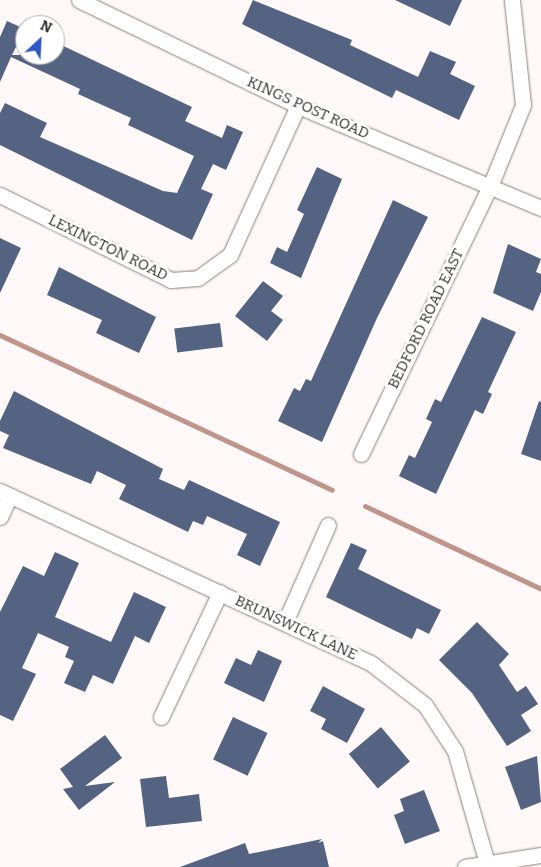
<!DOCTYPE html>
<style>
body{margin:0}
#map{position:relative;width:541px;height:867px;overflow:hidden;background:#fef9f8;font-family:Bitter,serif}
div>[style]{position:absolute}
.stream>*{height:5px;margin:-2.5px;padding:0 2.5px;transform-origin:2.5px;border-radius:2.5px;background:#bf948a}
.building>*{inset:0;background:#546382;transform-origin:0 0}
.roads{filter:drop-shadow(0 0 1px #8b807d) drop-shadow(0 0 1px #8b807d)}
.street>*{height:15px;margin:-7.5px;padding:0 7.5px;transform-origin:7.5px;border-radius:7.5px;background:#fff}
span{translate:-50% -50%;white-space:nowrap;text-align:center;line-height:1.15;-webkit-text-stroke:5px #fff;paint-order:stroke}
.street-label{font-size:15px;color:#35302f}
.north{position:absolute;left:15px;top:15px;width:50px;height:50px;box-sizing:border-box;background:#fff;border:1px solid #aeacac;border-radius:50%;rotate:25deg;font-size:14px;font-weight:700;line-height:20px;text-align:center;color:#35302f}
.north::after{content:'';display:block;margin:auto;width:18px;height:22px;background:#2e58c7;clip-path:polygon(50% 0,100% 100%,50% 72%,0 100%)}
</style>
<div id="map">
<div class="stream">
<i style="left:0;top:335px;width:366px;rotate:25deg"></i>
<i style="left:365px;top:506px;width:195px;rotate:25.2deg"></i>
</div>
<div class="building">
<i style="clip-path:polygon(253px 0,352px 40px,350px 45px,418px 77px,430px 51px,456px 62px,450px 74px,475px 86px,459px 120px,396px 90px,392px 98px,242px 24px)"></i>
<i style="clip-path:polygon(395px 0,462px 0,450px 26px)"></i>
<i style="clip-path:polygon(7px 21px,25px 29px,12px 55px,55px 55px,55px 42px,192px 107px,185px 121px,222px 138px,227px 125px,243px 132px,226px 170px,213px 164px,201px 189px,213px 194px,192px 240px,0 145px,0 113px,5px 103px,47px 123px,40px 137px,163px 191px,177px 193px,194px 156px,128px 125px,131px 118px,78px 94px,80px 89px,11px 57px,0 82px,0 37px)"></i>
<i style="clip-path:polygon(317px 167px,342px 179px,301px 278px,270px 263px,277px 247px,287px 252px,304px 214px,297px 210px)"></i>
<i style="clip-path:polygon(393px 200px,428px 217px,377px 318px,322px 442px,278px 421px,294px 388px,300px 391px,306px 379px,311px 381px)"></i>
<i style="clip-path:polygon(0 238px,21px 248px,0 293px)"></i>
<i style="clip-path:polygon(508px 244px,541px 259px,536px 272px,541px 274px,541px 292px,533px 311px,493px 293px)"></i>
<i style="clip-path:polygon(59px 267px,156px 317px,139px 353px,96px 333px,102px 320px,47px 295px)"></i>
<i style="clip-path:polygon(263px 281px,283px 296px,271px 311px,283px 320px,267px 341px,235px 316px)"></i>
<i style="clip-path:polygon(482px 317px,516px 332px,488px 392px,492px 394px,483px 414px,475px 410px,436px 494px,399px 476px,409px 455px,415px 458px,432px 422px,426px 419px,435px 399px,441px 402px)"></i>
<i style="left:220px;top:323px;width:24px;height:46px;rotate:83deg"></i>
<i style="clip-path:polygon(14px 391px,163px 469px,159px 479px,184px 490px,189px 480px,280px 522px,260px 566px,237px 555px,247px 534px,207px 516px,203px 525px,193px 521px,188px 532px,119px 499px,126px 485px,97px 471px,91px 484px,3px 448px,9px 435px,0 431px,0 421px)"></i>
<i style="clip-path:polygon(539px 401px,541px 402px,541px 461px,521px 454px)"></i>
<i style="clip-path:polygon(351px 543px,367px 550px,358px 569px,441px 610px,429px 634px,417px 628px,412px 639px,326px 597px)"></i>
<i style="clip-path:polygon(55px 552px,79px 563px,55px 617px,111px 642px,134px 592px,166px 607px,149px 643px,135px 636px,113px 684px,93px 675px,85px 692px,64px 683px,74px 661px,65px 657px,69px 647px,38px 633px,22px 668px,36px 674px,13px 721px,0 715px,0 612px,23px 566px,44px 576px)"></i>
<i style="clip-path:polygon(477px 622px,509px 654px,499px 665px,517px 692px,526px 686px,538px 704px,521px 715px,531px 731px,507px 746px,472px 693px,439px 660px)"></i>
<i style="clip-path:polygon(258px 650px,282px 661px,264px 702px,224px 683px,236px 658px,251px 665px)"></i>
<i style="clip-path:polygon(323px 686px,365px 709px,347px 743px,321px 729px,326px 719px,310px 711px)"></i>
<i style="left:233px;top:717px;width:38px;height:47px;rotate:25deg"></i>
<i style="left:381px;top:727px;width:45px;height:42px;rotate:50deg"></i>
<i style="clip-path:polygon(105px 735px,122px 758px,85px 786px,115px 782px,79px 810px,63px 789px,73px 787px,60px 769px)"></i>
<i style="clip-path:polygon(537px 756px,541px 802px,521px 810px,505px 767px)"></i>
<i style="clip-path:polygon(166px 776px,169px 798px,199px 794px,202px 821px,146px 827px,140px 779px)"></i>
<i style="clip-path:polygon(424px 790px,440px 831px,405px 844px,394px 815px,404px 811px,400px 799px)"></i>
<i style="clip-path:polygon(322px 839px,318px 843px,323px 841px,329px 867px,180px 867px,245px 843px,249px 854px)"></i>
</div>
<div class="roads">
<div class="street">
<i style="left:79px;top:0;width:243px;rotate:25.8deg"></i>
<i style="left:298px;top:106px;width:264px;rotate:22.8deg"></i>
<i style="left:0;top:195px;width:191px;rotate:26.4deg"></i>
<i style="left:171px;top:280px;width:27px;rotate:-4deg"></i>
<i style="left:198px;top:278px;width:39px;rotate:-36deg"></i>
<i style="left:230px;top:255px;width:164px;rotate:-65.5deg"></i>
<i style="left:361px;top:454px;width:300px;rotate:-64.3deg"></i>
<i style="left:491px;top:184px;width:85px;rotate:-67.9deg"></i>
<i style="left:523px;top:105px;width:106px;rotate:-96deg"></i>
<i style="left:0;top:491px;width:410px;rotate:24.9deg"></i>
<i style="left:372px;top:664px;width:67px;rotate:37.7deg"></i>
<i style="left:425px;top:705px;width:55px;rotate:56.9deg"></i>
<i style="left:455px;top:751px;width:121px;rotate:74.1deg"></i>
<i style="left:0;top:517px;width:23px;rotate:-65deg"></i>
<i style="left:285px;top:622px;width:106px;rotate:-66.1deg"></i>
<i style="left:161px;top:717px;width:138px;rotate:-64.7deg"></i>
<i style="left:465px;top:867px;width:77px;rotate:-9deg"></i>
</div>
</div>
<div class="street-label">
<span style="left:308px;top:108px;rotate:24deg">KINGS POST ROAD</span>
<span style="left:108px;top:248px;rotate:26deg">LEXINGTON ROAD</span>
<span style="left:426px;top:319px;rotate:-64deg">BEDFORD ROAD EAST</span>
<span style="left:296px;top:628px;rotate:25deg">BRUNSWICK LANE</span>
</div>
<div class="north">N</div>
</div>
